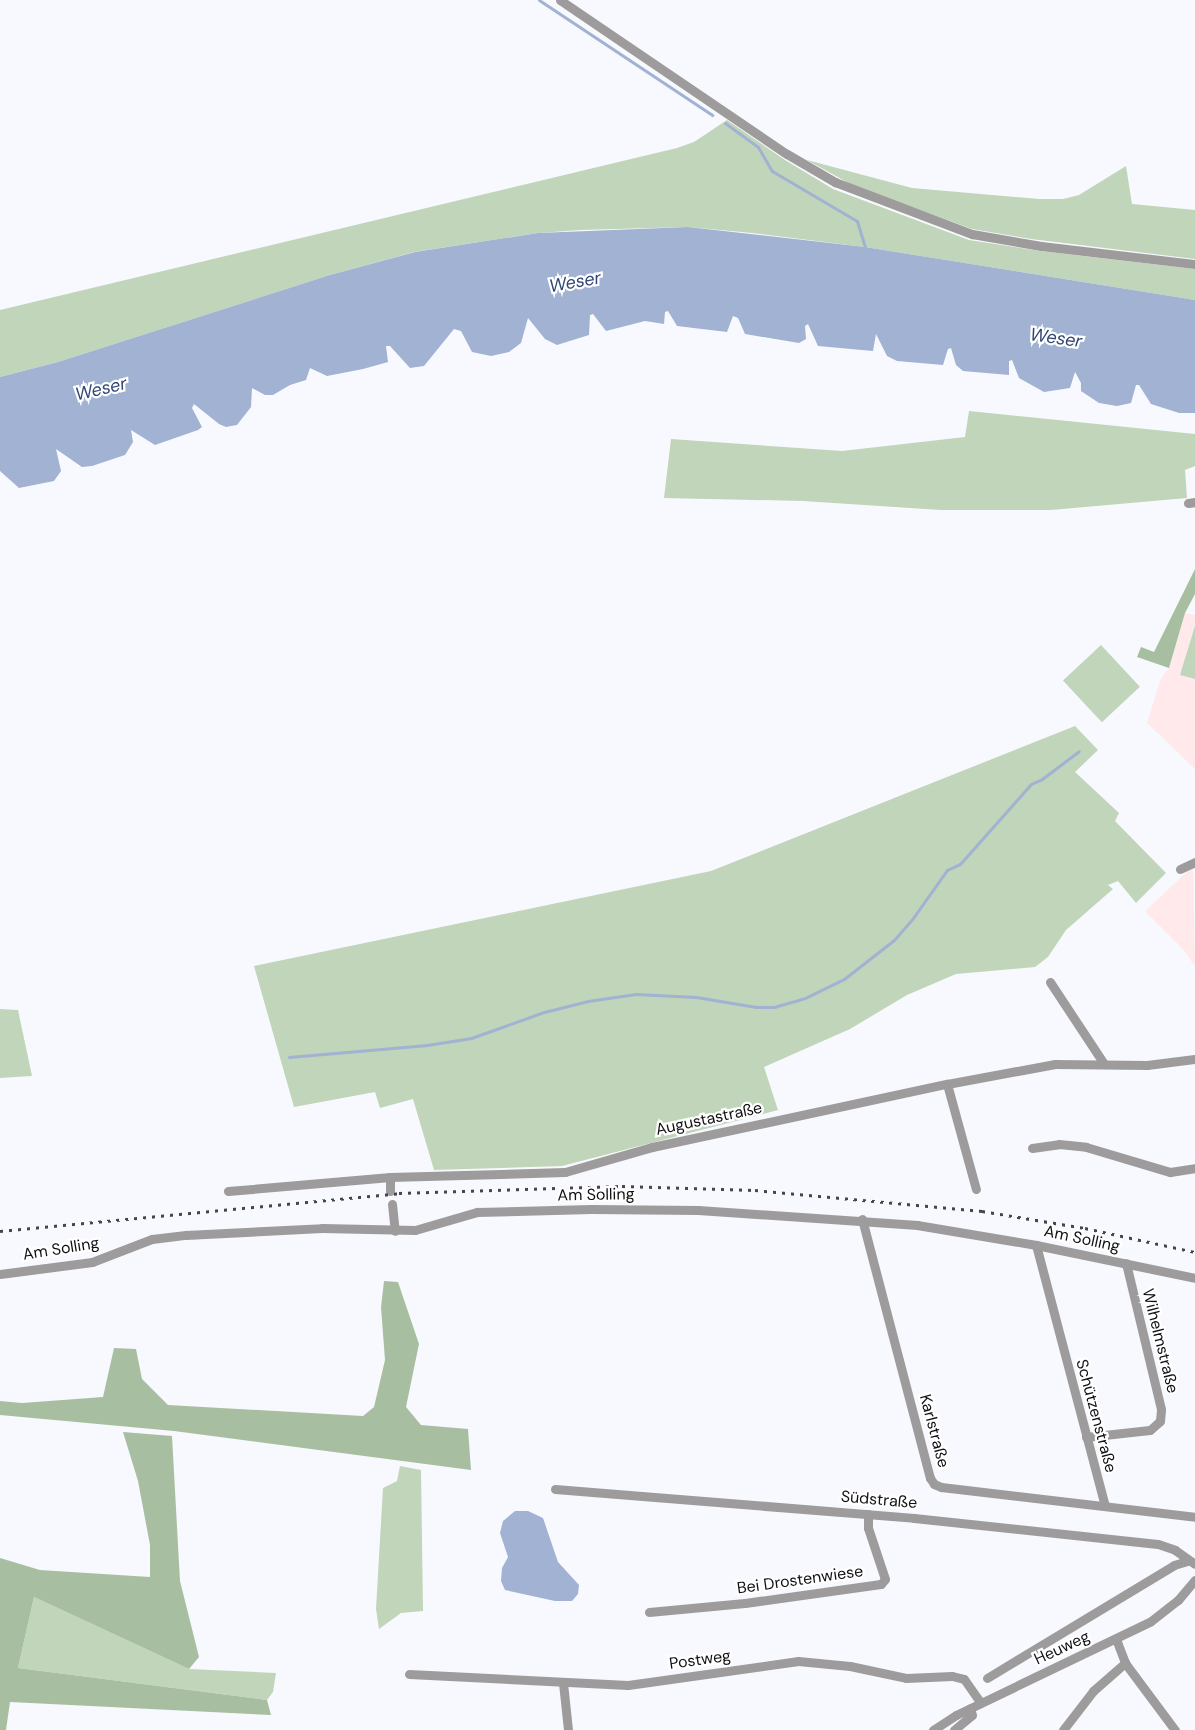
<!DOCTYPE html>
<meta charset="utf-8">
<style>
body{margin:0}
#map{position:relative;width:1195px;height:1730px;overflow:hidden;background:#f8f9fe;font-family:"DM Sans",sans-serif}
div>[style]{position:absolute}
.education>*{inset:0;background:#ffe9eb}
.green>*{inset:0;background:#c0d5b9;transform-origin:0 0}
.forest>*{inset:0;background:#a7bfa0}
.water>*{inset:0;background:#a1b2d2}
.stream>*{height:3px;margin:-1.5px;padding:0 1.5px;transform-origin:1.5px;border-radius:1.5px;background:#a1b2d2}
.street>*{height:9px;margin:-4.5px;padding:0 4.5px;transform-origin:4.5px;border-radius:4.5px;background:#9e9b9c}
.rail>*{height:3px;margin-top:-1.5px;transform-origin:0;background:repeating-linear-gradient(90deg,#464648 0 3px,transparent 0 9px)}
span{translate:-50% -50%;white-space:nowrap;text-align:center;line-height:1.15;-webkit-text-stroke:4.5px #fff;paint-order:stroke}
.street-label{font-size:16px;color:#111113}
.water-label{font-size:18px;color:#324773;font-style:italic}
</style>
<div id="map">
<div class="education">
<i style="clip-path:polygon(1185px 613px,1195px 615px,1195px 769px,1147px 723px,1161px 678px,1169px 668px)"></i>
<i style="clip-path:polygon(1193px 870px,1195px 963px,1193px 964px,1184px 950px,1145px 911px,1188px 871px)"></i>
</div>
<div class="green">
<i style="clip-path:polygon(727px 120px,785px 160px,833px 189px,969px 240px,1040px 251px,1195px 269px,1195px 300px,865px 247px,752px 233px,688px 227px,581px 230px,538px 233px,414px 252px,330px 275px,58px 362px,0 377px,0 310px,677px 148px,694px 142px)"></i>
<i style="clip-path:polygon(807px 160px,912px 188px,1039px 199px,1063px 199px,1079px 195px,1126px 166px,1132px 204px,1195px 210px,1195px 259px,1031px 239px,972px 229px,854px 186px)"></i>
<i style="clip-path:polygon(969px 411px,1195px 434px,1195px 466px,1185px 470px,1187px 498px,1051px 510px,941px 510px,803px 501px,664px 498px,671px 439px,842px 451px,965px 437px)"></i>
<i style="clip-path:polygon(1195px 626px,1195px 679px,1180px 675px)"></i>
<i style="left:1101px;top:645px;width:57px;height:52px;rotate:47deg"></i>
<i style="clip-path:polygon(1075px 726px,1098px 750px,1075px 772px,1119px 813px,1115px 821px,1166px 873px,1136px 903px,1118px 881px,1108px 885px,1113px 889px,1066px 930px,1048px 957px,1035px 967px,956px 974px,907px 995px,850px 1029px,764px 1067px,778px 1110px,562px 1166px,434px 1170px,413px 1099px,380px 1108px,375px 1092px,294px 1107px,254px 966px,711px 871px)"></i>
<i style="clip-path:polygon(0 1009px,18px 1010px,32px 1076px,0 1078px)"></i>
<i style="clip-path:polygon(400px 1466px,421px 1470px,423px 1611px,401px 1613px,379px 1629px,376px 1609px,383px 1488px,397px 1481px)"></i>
<i style="clip-path:polygon(34px 1597px,189px 1669px,276px 1673px,273px 1692px,267px 1700px,18px 1668px)"></i>
</div>
<div class="forest">
<i style="clip-path:polygon(1195px 569px,1195px 594px,1185px 613px,1169px 668px,1137px 657px,1141px 647px,1154px 652px)"></i>
<i style="clip-path:polygon(384px 1281px,398px 1282px,419px 1344px,406px 1407px,421px 1425px,468px 1429px,471px 1470px,174px 1431px,0 1415px,0 1401px,22px 1403px,103px 1397px,114px 1348px,136px 1349px,142px 1379px,168px 1405px,363px 1416px,374px 1407px,385px 1360px,381px 1307px)"></i>
<i style="clip-path:polygon(123px 1432px,172px 1436px,180px 1581px,199px 1657px,189px 1669px,34px 1597px,18px 1668px,267px 1700px,271px 1715px,10px 1702px,6px 1730px,0 1730px,0 1558px,40px 1570px,150px 1577px,150px 1545px,138px 1481px)"></i>
</div>
<div class="water">
<i style="clip-path:polygon(688px 227px,865px 247px,1195px 300px,1195px 413px,1179px 413px,1151px 404px,1139px 385px,1136px 385px,1131px 403px,1117px 406px,1099px 403px,1081px 391px,1081px 383px,1075px 372px,1070px 388px,1044px 392px,1019px 378px,1012px 360px,1009px 361px,1009px 375px,963px 371px,956px 365px,951px 348px,948px 349px,943px 365px,897px 361px,887px 356px,876px 334px,873px 351px,818px 346px,808px 324px,805px 326px,806px 339px,799px 343px,745px 334px,738px 318px,733px 316px,727px 332px,677px 326px,668px 311px,665px 312px,664px 324px,645px 321px,606px 331px,593px 314px,590px 315px,589px 335px,557px 345px,545px 339px,528px 318px,521px 343px,509px 352px,491px 356px,472px 352px,461px 331px,454px 329px,424px 366px,410px 368px,390px 346px,386px 346px,388px 362px,363px 369px,327px 376px,310px 368px,306px 380px,290px 385px,273px 395px,265px 395px,252px 388px,251px 407px,237px 425px,226px 427px,219px 424px,194px 404px,192px 408px,202px 427px,198px 430px,155px 445px,131px 430px,133px 442px,125px 455px,92px 466px,82px 467px,56px 449px,61px 471px,54px 481px,19px 488px,0 471px,0 377px,58px 362px,330px 275px,415px 252px,538px 233px)"></i>
<i style="clip-path:polygon(515px 1511px,528px 1511px,543px 1518px,558px 1562px,579px 1585px,578px 1594px,572px 1601px,555px 1601px,505px 1590px,501px 1581px,502px 1568px,508px 1557px,500px 1533px,503px 1521px)"></i>
</div>
<div class="stream">
<i style="left:539px;top:0;width:208px;rotate:33.6deg"></i>
<i style="left:725px;top:123px;width:41px;rotate:36deg"></i>
<i style="left:758px;top:147px;width:28px;rotate:60deg"></i>
<i style="left:772px;top:171px;width:99px;rotate:30.5deg"></i>
<i style="left:857px;top:221px;width:31px;rotate:73deg"></i>
<i style="left:289px;top:1057px;width:139px;rotate:-5deg"></i>
<i style="left:427px;top:1045px;width:45px;rotate:-9deg"></i>
<i style="left:471px;top:1038px;width:77px;rotate:-19.6deg"></i>
<i style="left:544px;top:1012px;width:45px;rotate:-14deg"></i>
<i style="left:588px;top:1001px;width:48px;rotate:-8.5deg"></i>
<i style="left:635px;top:994px;width:61px;rotate:2.8deg"></i>
<i style="left:696px;top:997px;width:61px;rotate:9.5deg"></i>
<i style="left:756px;top:1007px;width:18px"></i>
<i style="left:774px;top:1007px;width:32px;rotate:-16deg"></i>
<i style="left:805px;top:998px;width:43px;rotate:-26deg"></i>
<i style="left:844px;top:979px;width:63px;rotate:-38deg"></i>
<i style="left:894px;top:940px;width:29px;rotate:-49deg"></i>
<i style="left:913px;top:918px;width:59px;rotate:-54.7deg"></i>
<i style="left:947px;top:870px;width:14px;rotate:-25deg"></i>
<i style="left:960px;top:864px;width:107px;rotate:-48.4deg"></i>
<i style="left:1031px;top:784px;width:12px;rotate:-24deg"></i>
<i style="left:1042px;top:779px;width:46px;rotate:-37.1deg"></i>
</div>
<div class="street">
<i style="left:560px;top:0;width:274px;rotate:34.2deg"></i>
<i style="left:787px;top:154px;width:56px;rotate:30.3deg"></i>
<i style="left:835px;top:182px;width:147px;rotate:20.8deg"></i>
<i style="left:972px;top:234px;width:70px;rotate:9.9deg"></i>
<i style="left:1041px;top:246px;width:155px;rotate:6.7deg"></i>
<i style="left:1188px;top:503px;width:7px;rotate:-8deg"></i>
<i style="left:1180px;top:869px;width:17px;rotate:-25deg"></i>
<i style="left:1050px;top:982px;width:98px;rotate:56.6deg"></i>
<i style="left:947px;top:1084px;width:109px;rotate:74.6deg"></i>
<i style="left:1032px;top:1148px;width:27px;rotate:-8deg"></i>
<i style="left:1059px;top:1144px;width:27px;rotate:6deg"></i>
<i style="left:1086px;top:1147px;width:88px;rotate:16.6deg"></i>
<i style="left:1170px;top:1172px;width:25px;rotate:-9deg"></i>
<i style="left:390px;top:1177px;width:14px;rotate:90deg"></i>
<i style="left:228px;top:1191px;width:163px;rotate:-4.9deg"></i>
<i style="left:390px;top:1177px;width:175px;rotate:-1.6deg"></i>
<i style="left:565px;top:1172px;width:91px;rotate:-16deg"></i>
<i style="left:652px;top:1147px;width:302px;rotate:-12.1deg"></i>
<i style="left:947px;top:1084px;width:110px;rotate:-10.5deg"></i>
<i style="left:1055px;top:1064px;width:92px;rotate:0.6deg"></i>
<i style="left:1147px;top:1065px;width:48px;rotate:-7.1deg"></i>
<i style="left:392px;top:1204px;width:27px;rotate:84deg"></i>
<i style="left:862px;top:1219px;width:268px;rotate:75.3deg"></i>
<i style="left:930px;top:1478px;width:7px;rotate:56deg"></i>
<i style="left:934px;top:1484px;width:8px;rotate:23deg"></i>
<i style="left:941px;top:1487px;width:256px;rotate:6.7deg"></i>
<i style="left:1036px;top:1245px;width:270px;rotate:75.2deg"></i>
<i style="left:0;top:1274px;width:93px;rotate:-7.4deg"></i>
<i style="left:92px;top:1262px;width:64px;rotate:-21deg"></i>
<i style="left:152px;top:1239px;width:34px;rotate:-7deg"></i>
<i style="left:186px;top:1235px;width:136px;rotate:-2.9deg"></i>
<i style="left:322px;top:1228px;width:93px;rotate:1.2deg"></i>
<i style="left:415px;top:1230px;width:65px;rotate:-16.2deg"></i>
<i style="left:477px;top:1212px;width:114px;rotate:-1.5deg"></i>
<i style="left:591px;top:1209px;width:107px;rotate:0.5deg"></i>
<i style="left:698px;top:1210px;width:220px;rotate:3.9deg"></i>
<i style="left:917px;top:1225px;width:121px;rotate:9.5deg"></i>
<i style="left:1036px;top:1245px;width:162px;rotate:11.7deg"></i>
<i style="left:1086px;top:1437px;width:64px;rotate:-6.2deg"></i>
<i style="left:1150px;top:1430px;width:13px;rotate:-42deg"></i>
<i style="left:1160px;top:1421px;width:12px;rotate:-85deg"></i>
<i style="left:1161px;top:1409px;width:150px;rotate:-103.5deg"></i>
<i style="left:555px;top:1489px;width:360px;rotate:4.6deg"></i>
<i style="left:914px;top:1518px;width:245px;rotate:6.1deg"></i>
<i style="left:1158px;top:1544px;width:18px;rotate:19deg"></i>
<i style="left:1175px;top:1550px;width:24px;rotate:35deg"></i>
<i style="left:649px;top:1612px;width:96px;rotate:-5.4deg"></i>
<i style="left:745px;top:1603px;width:137px;rotate:-8deg"></i>
<i style="left:881px;top:1584px;width:6px;rotate:-51deg"></i>
<i style="left:885px;top:1579px;width:54px;rotate:-108.4deg"></i>
<i style="left:868px;top:1528px;width:14px;rotate:-90deg"></i>
<i style="left:1116px;top:1639px;width:26px;rotate:69deg"></i>
<i style="left:1125px;top:1663px;width:84px;rotate:53.3deg"></i>
<i style="left:409px;top:1674px;width:219px;rotate:2.9deg"></i>
<i style="left:628px;top:1685px;width:172px;rotate:-8deg"></i>
<i style="left:798px;top:1661px;width:52px;rotate:5.5deg"></i>
<i style="left:850px;top:1666px;width:57px;rotate:12.1deg"></i>
<i style="left:906px;top:1678px;width:46px;rotate:-2.5deg"></i>
<i style="left:952px;top:1676px;width:12px;rotate:14deg"></i>
<i style="left:964px;top:1679px;width:29px;rotate:55deg"></i>
<i style="left:987px;top:1678px;width:218px;rotate:-31.1deg"></i>
<i style="left:1174px;top:1565px;width:14px;rotate:-17deg"></i>
<i style="left:563px;top:1683px;width:47px;rotate:83.9deg"></i>
<i style="left:933px;top:1730px;width:27px;rotate:-33deg"></i>
<i style="left:956px;top:1715px;width:216px;rotate:-25.7deg"></i>
<i style="left:1151px;top:1621px;width:34px;rotate:-38deg"></i>
<i style="left:1178px;top:1600px;width:26px;rotate:-50deg"></i>
<i style="left:954px;top:1730px;width:23px;rotate:-40deg"></i>
<i style="left:972px;top:1715px;width:7px;rotate:-106deg"></i>
<i style="left:1063px;top:1730px;width:49px;rotate:-52.4deg"></i>
<i style="left:1093px;top:1691px;width:43px;rotate:-41.2deg"></i>
</div>
<div class="rail">
<i style="left:0;top:1231px;width:401px;rotate:-5.4deg"></i>
<i style="left:399px;top:1193px;width:223px;rotate:-1.8deg"></i>
<i style="left:622px;top:1186px;width:133px;rotate:1.7deg"></i>
<i style="left:755px;top:1190px;width:228px;rotate:5.3deg"></i>
<i style="left:982px;top:1211px;width:104px;rotate:9.4deg"></i>
<i style="left:1085px;top:1228px;width:113px;rotate:12.3deg"></i>
</div>
<div class="street-label">
<span style="left:709px;top:1119px;rotate:-12deg">Augustastraße</span>
<span style="left:596px;top:1195px;rotate:-1deg">Am Solling</span>
<span style="left:1082px;top:1239px;rotate:12deg">Am Solling</span>
<span style="left:61px;top:1249px;rotate:-9deg">Am Solling</span>
<span style="left:1160px;top:1341px;rotate:76deg">Wilhelmstraße</span>
<span style="left:1096px;top:1416px;rotate:75deg">Schützenstraße</span>
<span style="left:934px;top:1431px;rotate:75deg">Karlstraße</span>
<span style="left:879px;top:1500px;rotate:5deg">Südstraße</span>
<span style="left:800px;top:1580px;rotate:-8deg">Bei Drostenwiese</span>
<span style="left:1062px;top:1648px;rotate:-25deg">Heuweg</span>
<span style="left:700px;top:1660px;rotate:-8deg">Postweg</span>
</div>
<div class="water-label">
<span style="left:575px;top:282px;rotate:-10deg">Weser</span>
<span style="left:1056px;top:338px;rotate:8deg">Weser</span>
<span style="left:101px;top:389px;rotate:-13deg">Weser</span>
</div>
</div>
